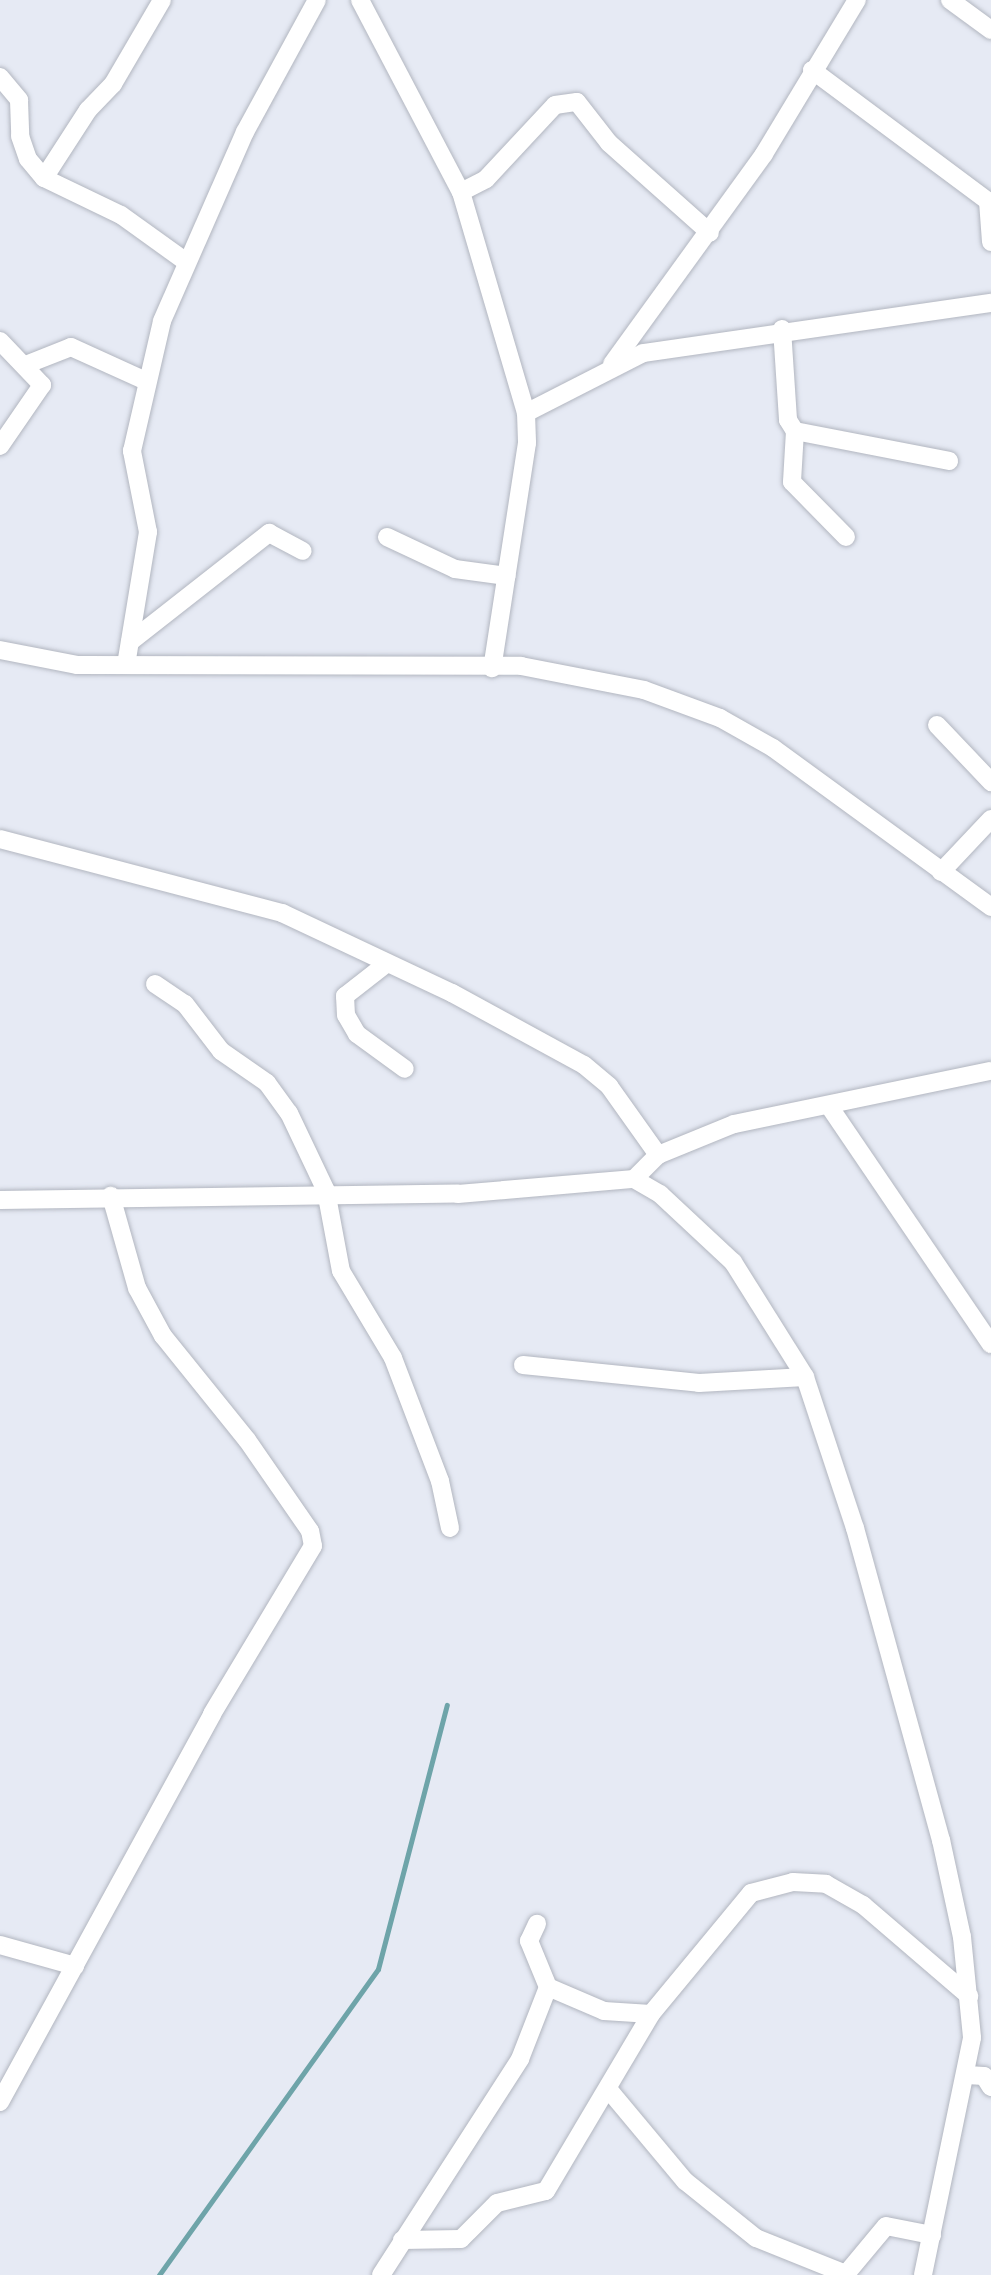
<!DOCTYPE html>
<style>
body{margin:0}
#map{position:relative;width:991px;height:2275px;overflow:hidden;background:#e6eaf4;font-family:Raleway,sans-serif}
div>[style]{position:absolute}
.stream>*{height:5px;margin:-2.5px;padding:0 2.5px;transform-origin:2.5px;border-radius:2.5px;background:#6ea4a9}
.roads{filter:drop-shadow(0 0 2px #b2b6c0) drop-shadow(0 0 2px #b2b6c0)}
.minor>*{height:18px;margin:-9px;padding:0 9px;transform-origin:9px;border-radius:9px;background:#fff}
span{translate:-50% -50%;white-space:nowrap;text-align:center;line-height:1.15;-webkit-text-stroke:8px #fff;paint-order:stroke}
</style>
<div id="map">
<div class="stream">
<i style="left:159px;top:2275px;width:376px;rotate:-54.4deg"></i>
<i style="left:378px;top:1969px;width:273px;rotate:-75.4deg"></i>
</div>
<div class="roads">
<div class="minor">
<i style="left:360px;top:0;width:217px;rotate:62.3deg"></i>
<i style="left:461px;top:192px;width:230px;rotate:73.6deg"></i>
<i style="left:526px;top:413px;width:30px;rotate:88deg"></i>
<i style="left:527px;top:443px;width:228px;rotate:98.8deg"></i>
<i style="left:950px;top:0;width:51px;rotate:36.2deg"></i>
<i style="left:812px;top:70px;width:219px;rotate:36.7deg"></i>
<i style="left:988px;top:201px;width:41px;rotate:85.8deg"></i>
<i style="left:0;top:77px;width:30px;rotate:50deg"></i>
<i style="left:19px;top:100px;width:36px;rotate:88deg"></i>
<i style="left:20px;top:136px;width:24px;rotate:71deg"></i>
<i style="left:28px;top:159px;width:25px;rotate:50deg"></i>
<i style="left:44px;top:178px;width:85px;rotate:25.7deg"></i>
<i style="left:121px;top:215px;width:79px;rotate:35.7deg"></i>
<i style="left:44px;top:178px;width:81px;rotate:-57.1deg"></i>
<i style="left:88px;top:110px;width:36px;rotate:-46deg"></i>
<i style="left:113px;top:84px;width:97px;rotate:-59.7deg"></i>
<i style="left:461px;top:192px;width:28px;rotate:-27deg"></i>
<i style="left:486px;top:179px;width:101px;rotate:-47deg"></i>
<i style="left:555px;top:105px;width:22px;rotate:-8deg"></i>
<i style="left:577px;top:102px;width:52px;rotate:52deg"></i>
<i style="left:609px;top:143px;width:135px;rotate:41.7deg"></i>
<i style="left:782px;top:329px;width:91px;rotate:86.2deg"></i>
<i style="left:788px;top:420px;width:13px;rotate:58deg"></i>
<i style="left:795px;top:431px;width:157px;rotate:11deg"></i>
<i style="left:0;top:341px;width:61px;rotate:46.3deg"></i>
<i style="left:42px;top:385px;width:74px;rotate:124.5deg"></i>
<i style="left:28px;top:364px;width:46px;rotate:-21.6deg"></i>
<i style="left:71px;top:347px;width:82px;rotate:24.4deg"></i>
<i style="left:612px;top:364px;width:259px;rotate:-54.1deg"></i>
<i style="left:764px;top:154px;width:180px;rotate:-58.9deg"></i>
<i style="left:526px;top:413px;width:131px;rotate:-27.1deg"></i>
<i style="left:643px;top:353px;width:352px;rotate:-8.2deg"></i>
<i style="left:795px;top:431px;width:51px;rotate:93.4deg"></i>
<i style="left:792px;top:482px;width:77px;rotate:45.5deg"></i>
<i style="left:387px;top:537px;width:75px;rotate:25.2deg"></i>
<i style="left:455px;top:569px;width:52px;rotate:7.7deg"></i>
<i style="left:130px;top:642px;width:177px;rotate:-38.1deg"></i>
<i style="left:269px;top:533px;width:38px;rotate:28deg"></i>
<i style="left:0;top:650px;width:78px;rotate:11deg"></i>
<i style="left:77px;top:665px;width:444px;rotate:0.1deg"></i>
<i style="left:521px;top:666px;width:125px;rotate:11deg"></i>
<i style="left:644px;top:690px;width:81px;rotate:20.2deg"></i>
<i style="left:720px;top:718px;width:61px;rotate:29.5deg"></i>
<i style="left:773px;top:748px;width:270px;rotate:36.1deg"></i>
<i style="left:126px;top:665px;width:135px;rotate:-80.6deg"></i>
<i style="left:148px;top:532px;width:83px;rotate:-101.2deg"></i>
<i style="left:132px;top:451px;width:133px;rotate:-77deg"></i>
<i style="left:162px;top:321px;width:206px;rotate:-66.3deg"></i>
<i style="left:245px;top:132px;width:150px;rotate:-61.4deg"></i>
<i style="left:937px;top:725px;width:79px;rotate:46.5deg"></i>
<i style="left:0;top:839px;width:292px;rotate:14.7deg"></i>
<i style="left:282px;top:913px;width:188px;rotate:25.2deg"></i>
<i style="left:452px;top:993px;width:150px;rotate:28.6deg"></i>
<i style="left:584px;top:1065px;width:33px;rotate:40deg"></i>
<i style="left:609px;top:1086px;width:85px;rotate:54.6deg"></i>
<i style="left:941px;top:872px;width:73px;rotate:-46.7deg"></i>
<i style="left:386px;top:964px;width:52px;rotate:142deg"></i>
<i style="left:345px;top:996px;width:19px;rotate:87deg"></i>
<i style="left:346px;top:1015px;width:22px;rotate:60deg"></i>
<i style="left:357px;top:1034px;width:59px;rotate:36.1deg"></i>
<i style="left:155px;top:984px;width:36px;rotate:34deg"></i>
<i style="left:185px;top:1004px;width:59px;rotate:52.5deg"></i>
<i style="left:221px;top:1051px;width:56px;rotate:34.8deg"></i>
<i style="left:267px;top:1083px;width:37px;rotate:54deg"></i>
<i style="left:289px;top:1113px;width:86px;rotate:64.6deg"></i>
<i style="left:326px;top:1191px;width:81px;rotate:79.4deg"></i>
<i style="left:341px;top:1271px;width:101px;rotate:59.1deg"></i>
<i style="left:393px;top:1358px;width:132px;rotate:69.1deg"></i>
<i style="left:440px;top:1481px;width:48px;rotate:78deg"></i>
<i style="left:829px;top:1106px;width:288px;rotate:55.8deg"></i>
<i style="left:634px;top:1179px;width:34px;rotate:-45deg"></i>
<i style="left:658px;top:1155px;width:82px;rotate:-22.2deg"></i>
<i style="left:734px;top:1124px;width:262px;rotate:-11.7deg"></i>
<i style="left:0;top:1200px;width:458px;rotate:-0.8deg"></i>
<i style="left:458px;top:1194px;width:177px;rotate:-4.9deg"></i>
<i style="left:634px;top:1179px;width:30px;rotate:30deg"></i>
<i style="left:660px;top:1194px;width:100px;rotate:43deg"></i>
<i style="left:733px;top:1262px;width:136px;rotate:57.9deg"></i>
<i style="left:805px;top:1377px;width:159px;rotate:71.7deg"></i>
<i style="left:855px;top:1528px;width:324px;rotate:74.6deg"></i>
<i style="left:941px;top:1840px;width:99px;rotate:77.8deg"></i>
<i style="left:962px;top:1937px;width:101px;rotate:84.3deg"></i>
<i style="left:972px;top:2038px;width:242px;rotate:101.7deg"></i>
<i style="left:523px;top:1365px;width:177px;rotate:5.8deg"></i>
<i style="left:699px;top:1383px;width:106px;rotate:-3.2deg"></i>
<i style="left:0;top:1945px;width:78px;rotate:15.6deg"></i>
<i style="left:548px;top:1987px;width:61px;rotate:23.2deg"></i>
<i style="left:604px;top:2011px;width:47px;rotate:3.7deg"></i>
<i style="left:967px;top:2075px;width:17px;rotate:3deg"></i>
<i style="left:984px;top:2076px;width:13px;rotate:58deg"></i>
<i style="left:608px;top:2089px;width:120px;rotate:50.1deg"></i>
<i style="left:685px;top:2181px;width:91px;rotate:38.8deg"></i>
<i style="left:756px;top:2238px;width:97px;rotate:21.8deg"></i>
<i style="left:846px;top:2274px;width:62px;rotate:-50.2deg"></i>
<i style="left:886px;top:2226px;width:47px;rotate:11.1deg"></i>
<i style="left:0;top:2102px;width:442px;rotate:-61.3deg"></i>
<i style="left:212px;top:1714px;width:196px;rotate:-59deg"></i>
<i style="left:313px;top:1546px;width:15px;rotate:-101deg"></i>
<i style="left:310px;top:1531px;width:111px;rotate:-124.7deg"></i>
<i style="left:247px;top:1440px;width:134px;rotate:-128.9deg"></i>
<i style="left:163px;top:1336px;width:55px;rotate:-118.4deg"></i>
<i style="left:137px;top:1288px;width:96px;rotate:-105.8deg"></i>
<i style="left:402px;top:2240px;width:59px;rotate:-1deg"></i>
<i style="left:461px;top:2239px;width:51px;rotate:-45deg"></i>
<i style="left:497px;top:2203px;width:50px;rotate:-13.8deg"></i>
<i style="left:546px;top:2191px;width:206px;rotate:-59.3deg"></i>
<i style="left:651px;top:2014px;width:157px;rotate:-50.4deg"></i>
<i style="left:751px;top:1893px;width:43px;rotate:-14.7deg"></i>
<i style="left:793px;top:1882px;width:33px;rotate:3deg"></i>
<i style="left:826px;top:1884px;width:43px;rotate:29.6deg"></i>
<i style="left:863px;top:1905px;width:140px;rotate:40.6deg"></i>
<i style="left:381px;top:2275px;width:257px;rotate:-57.2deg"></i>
<i style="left:520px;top:2059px;width:77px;rotate:-68.7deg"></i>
<i style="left:548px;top:1987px;width:50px;rotate:-112.4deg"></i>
<i style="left:529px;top:1941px;width:19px;rotate:-65deg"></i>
</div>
</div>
</div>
